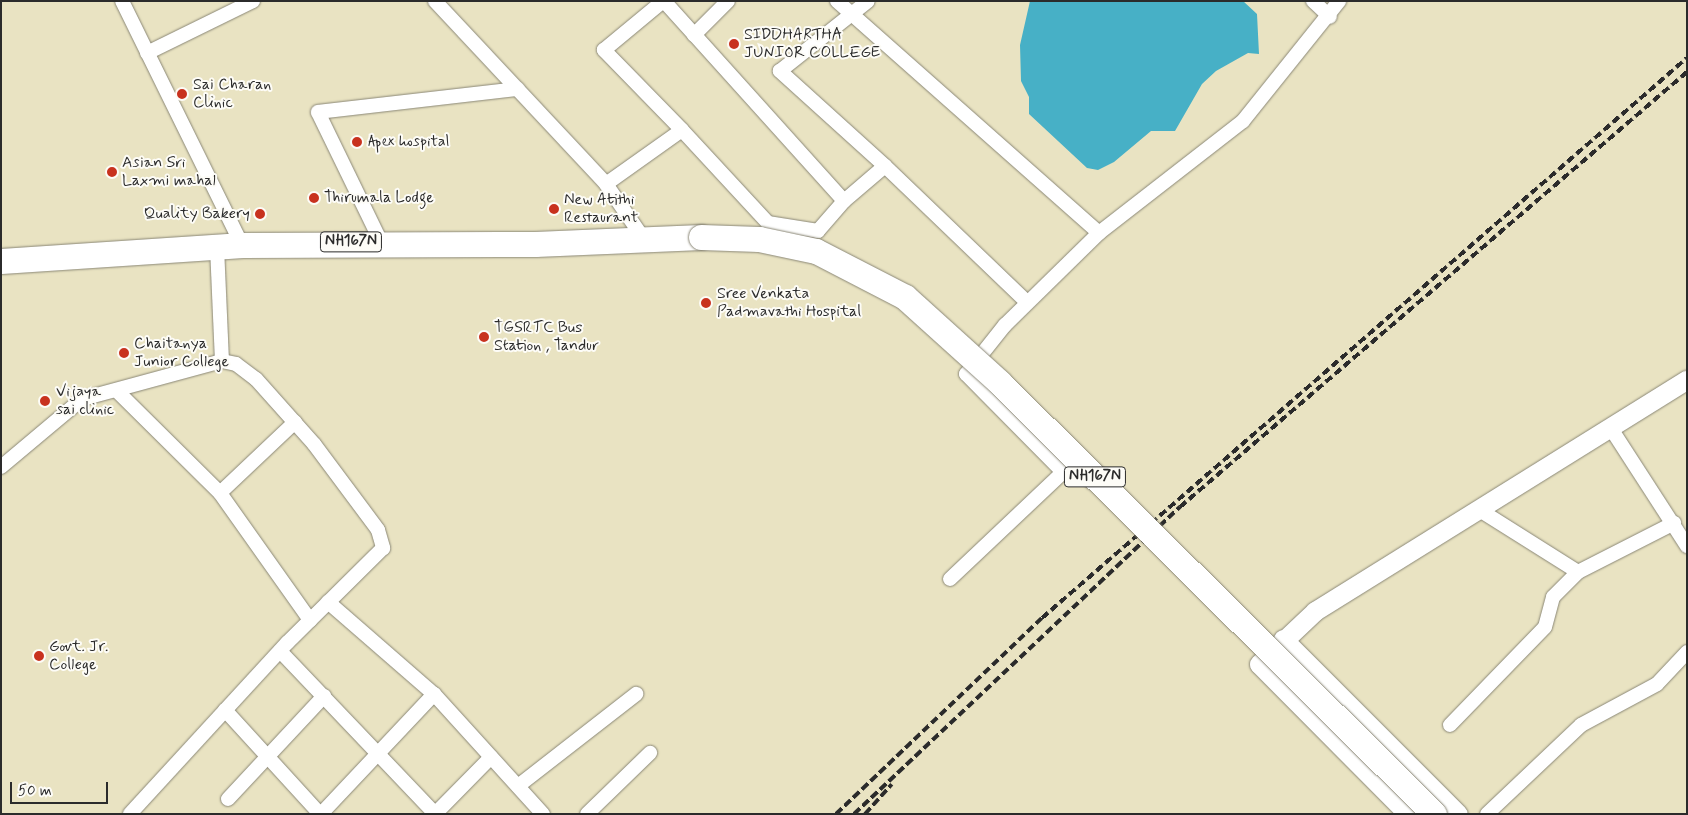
<!DOCTYPE html>
<style>
body{margin:0}
#map{position:relative;width:1688px;height:815px;overflow:hidden;background:#e9e3c2;font-family:Mynerve,sans-serif}
div>[style]{position:absolute}
.water>*{inset:0;background:#47b0c6}
.roads{filter:drop-shadow(0 0 1px #8a8776) drop-shadow(0 0 1px #8a8776)}
.street>*{height:14px;margin:-7px;padding:0 7px;transform-origin:7px;border-radius:7px;background:#fff}
.secondary>*{height:19px;margin:-9.5px;padding:0 9.5px;transform-origin:9.5px;border-radius:9.5px;background:#fff}
.highway>*{height:25px;margin:-12.5px;padding:0 12.5px;transform-origin:12.5px;border-radius:12.5px;background:#fff}
.rail>*{height:4px;margin-top:-2px;transform-origin:0;background:repeating-linear-gradient(90deg,#2b2b2b 0 8px,transparent 0 12px)}
.bridges{filter:drop-shadow(0 0 1px #8a8776) drop-shadow(0 0 1px #8a8776)}
.highway-bridge>*{height:25px;margin:-12.5px;padding:0 12.5px;transform-origin:12.5px;border-radius:12.5px;background:#fff}
.dots>*{width:14px;height:14px;translate:-50% -50%;box-sizing:border-box;border:2px solid #fdfcf7;border-radius:50%}
span{translate:-50% -50%;white-space:nowrap;text-align:center;line-height:1.15;-webkit-text-stroke:4px #fdfcf7;paint-order:stroke}
.shield-label span{padding:1px 4px;background:#fdfcf7;border:1px solid;border-radius:4px;-webkit-text-stroke-width:0}
.shield-label{font-size:15px;color:#2b2b2b;font-weight:700}
.poi-label{font-size:16px;color:#2b2b2b}
.left{translate:0 -50%;text-align:left}
.right{translate:-100% -50%;text-align:right}
.frame{position:absolute;inset:0;border:2px solid #2b2b2b;pointer-events:none}
.scale{position:absolute;left:10px;top:782px;width:98px;height:22px;box-sizing:border-box;border:2px solid #2b2b2b;border-top:0;padding-left:6px;font-size:15px;line-height:18px;white-space:nowrap;color:#2b2b2b;-webkit-text-stroke:4px #fdfcf7;paint-order:stroke}
</style>
<div id="map">
<div class="water">
<i style="clip-path:polygon(1030px 1px,1243px 1px,1257px 14px,1259px 54px,1248px 53px,1216px 71px,1202px 84px,1175px 131px,1151px 131px,1114px 162px,1098px 170px,1087px 168px,1029px 114px,1029px 97px,1021px 81px,1020px 45px)"></i>
</div>
<div class="roads">
<div class="street">
<i style="left:122px;top:1px;width:272px;rotate:63.8deg"></i>
<i style="left:435px;top:1px;width:250px;rotate:46.9deg"></i>
<i style="left:606px;top:184px;width:67px;rotate:55.4deg"></i>
<i style="left:664px;top:1px;width:269px;rotate:48deg"></i>
<i style="left:844px;top:201px;width:40px;rotate:131deg"></i>
<i style="left:818px;top:231px;width:51px;rotate:-170.9deg"></i>
<i style="left:768px;top:223px;width:127px;rotate:-132.8deg"></i>
<i style="left:837px;top:1px;width:350px;rotate:41.5deg"></i>
<i style="left:1313px;top:1px;width:23px;rotate:43deg"></i>
<i style="left:694px;top:35px;width:48px;rotate:-45deg"></i>
<i style="left:147px;top:53px;width:118px;rotate:-26.1deg"></i>
<i style="left:885px;top:166px;width:197px;rotate:43.8deg"></i>
<i style="left:606px;top:184px;width:93px;rotate:-35.4deg"></i>
<i style="left:682px;top:130px;width:112px;rotate:-134.3deg"></i>
<i style="left:604px;top:50px;width:77px;rotate:-39.7deg"></i>
<i style="left:844px;top:201px;width:54px;rotate:-40.5deg"></i>
<i style="left:885px;top:166px;width:142px;rotate:-137.9deg"></i>
<i style="left:780px;top:71px;width:112px;rotate:-38.5deg"></i>
<i style="left:381px;top:242px;width:144px;rotate:-115.9deg"></i>
<i style="left:318px;top:112px;width:201px;rotate:-6.6deg"></i>
<i style="left:217px;top:247px;width:114px;rotate:87.5deg"></i>
<i style="left:117px;top:391px;width:145px;rotate:44.7deg"></i>
<i style="left:295px;top:422px;width:103px;rotate:136.6deg"></i>
<i style="left:220px;top:493px;width:156px;rotate:54.7deg"></i>
<i style="left:1610px;top:427px;width:142px;rotate:57.1deg"></i>
<i style="left:1px;top:467px;width:106px;rotate:-40deg"></i>
<i style="left:82px;top:399px;width:145px;rotate:-15.2deg"></i>
<i style="left:222px;top:361px;width:14px;rotate:12deg"></i>
<i style="left:236px;top:364px;width:25px;rotate:37deg"></i>
<i style="left:256px;top:379px;width:87px;rotate:48.3deg"></i>
<i style="left:314px;top:444px;width:107px;rotate:53.3deg"></i>
<i style="left:378px;top:530px;width:19px;rotate:74deg"></i>
<i style="left:383px;top:548px;width:135px;rotate:135.3deg"></i>
<i style="left:287px;top:643px;width:232px;rotate:132.6deg"></i>
<i style="left:1478px;top:509px;width:118px;rotate:32.2deg"></i>
<i style="left:1578px;top:572px;width:108px;rotate:-27deg"></i>
<i style="left:950px;top:579px;width:156px;rotate:-43.4deg"></i>
<i style="left:1063px;top:472px;width:138px;rotate:-134.7deg"></i>
<i style="left:966px;top:374px;width:63px;rotate:-51.5deg"></i>
<i style="left:1005px;top:325px;width:132px;rotate:-44.4deg"></i>
<i style="left:1099px;top:233px;width:182px;rotate:-37.9deg"></i>
<i style="left:1243px;top:121px;width:154px;rotate:-51.3deg"></i>
<i style="left:328px;top:602px;width:140px;rotate:41deg"></i>
<i style="left:434px;top:694px;width:162px;rotate:47.8deg"></i>
<i style="left:280px;top:651px;width:225px;rotate:46.4deg"></i>
<i style="left:225px;top:710px;width:141px;rotate:47.6deg"></i>
<i style="left:1450px;top:725px;width:136px;rotate:-45.9deg"></i>
<i style="left:1545px;top:627px;width:31px;rotate:-75deg"></i>
<i style="left:1553px;top:597px;width:35px;rotate:-45deg"></i>
<i style="left:518px;top:786px;width:150px;rotate:-37.9deg"></i>
<i style="left:228px;top:799px;width:141px;rotate:-47deg"></i>
<i style="left:437px;top:812px;width:77px;rotate:-45.5deg"></i>
<i style="left:321px;top:814px;width:165px;rotate:-46.7deg"></i>
<i style="left:587px;top:814px;width:88px;rotate:-44.1deg"></i>
<i style="left:1487px;top:814px;width:129px;rotate:-43.4deg"></i>
<i style="left:1581px;top:725px;width:86px;rotate:-28.3deg"></i>
<i style="left:1657px;top:684px;width:44px;rotate:-46.8deg"></i>
</div>
<div class="secondary">
<i style="left:1283px;top:639px;width:247px;rotate:45deg"></i>
<i style="left:1408px;top:814px;width:211px;rotate:-134.8deg"></i>
<i style="left:1259px;top:664px;width:77px;rotate:-43.4deg"></i>
<i style="left:1315px;top:611px;width:438px;rotate:-31.9deg"></i>
</div>
<div class="highway">
<i style="left:1px;top:261px;width:242px;rotate:-3.8deg"></i>
<i style="left:242px;top:245px;width:293px;rotate:-0.2deg"></i>
<i style="left:535px;top:244px;width:166px;rotate:-2.4deg"></i>
</div>
</div>
<div class="rail">
<i style="left:836px;top:814px;width:284px;rotate:-43.6deg"></i>
<i style="left:1042px;top:618px;width:854px;rotate:-40.97deg"></i>
<i style="left:854px;top:814px;width:448px;rotate:-43.3deg"></i>
<i style="left:1180px;top:507px;width:668px;rotate:-40.63deg"></i>
<i style="left:865px;top:814px;width:40px;rotate:-48deg"></i>
</div>
<div class="bridges">
<div class="highway-bridge">
<i style="left:701px;top:237px;width:58px;rotate:2deg"></i>
<i style="left:759px;top:239px;width:58px;rotate:11.9deg"></i>
<i style="left:816px;top:251px;width:100px;rotate:27.3deg"></i>
<i style="left:905px;top:297px;width:127px;rotate:42.1deg"></i>
<i style="left:999px;top:382px;width:613px;rotate:44.8deg"></i>
</div>
</div>
<div class="dots">
<i style="left:734px;top:44px;background:#c8321e"></i>
<i style="left:182px;top:94px;background:#c8321e"></i>
<i style="left:357px;top:142px;background:#c8321e"></i>
<i style="left:112px;top:172px;background:#c8321e"></i>
<i style="left:314px;top:198px;background:#c8321e"></i>
<i style="left:554px;top:209px;background:#c8321e"></i>
<i style="left:260px;top:214px;background:#c8321e"></i>
<i style="left:706px;top:303px;background:#c8321e"></i>
<i style="left:484px;top:337px;background:#c8321e"></i>
<i style="left:124px;top:353px;background:#c8321e"></i>
<i style="left:45px;top:401px;background:#c8321e"></i>
<i style="left:39px;top:656px;background:#c8321e"></i>
</div>
<div class="shield-label">
<span style="left:351px;top:242px">NH167N</span>
<span style="left:1095px;top:477px">NH167N</span>
</div>
<div class="poi-label">
<span class="left" style="left:744px;top:44px">SIDDHARTHA<br>JUNIOR COLLEGE</span>
<span class="left" style="left:193px;top:94px">Sai Charan<br>Clinic</span>
<span class="left" style="left:368px;top:142px">Apex hospital</span>
<span class="left" style="left:122px;top:172px">Asian Sri<br>Laxmi mahal</span>
<span class="left" style="left:324px;top:198px">Thirumala Lodge</span>
<span class="left" style="left:564px;top:209px">New Atithi<br>Restaurant</span>
<span class="right" style="left:250px;top:214px">Quality Bakery</span>
<span class="left" style="left:717px;top:303px">Sree Venkata<br>Padmavathi Hospital</span>
<span class="left" style="left:494px;top:337px">TGSRTC Bus<br>Station , Tandur</span>
<span class="left" style="left:134px;top:353px">Chaitanya<br>Junior College</span>
<span class="left" style="left:56px;top:401px">Vijaya<br>sai clinic</span>
<span class="left" style="left:49px;top:656px">Govt. Jr.<br>College</span>
</div>
<div class="frame"></div>
<div class="scale">50 m</div>
</div>
